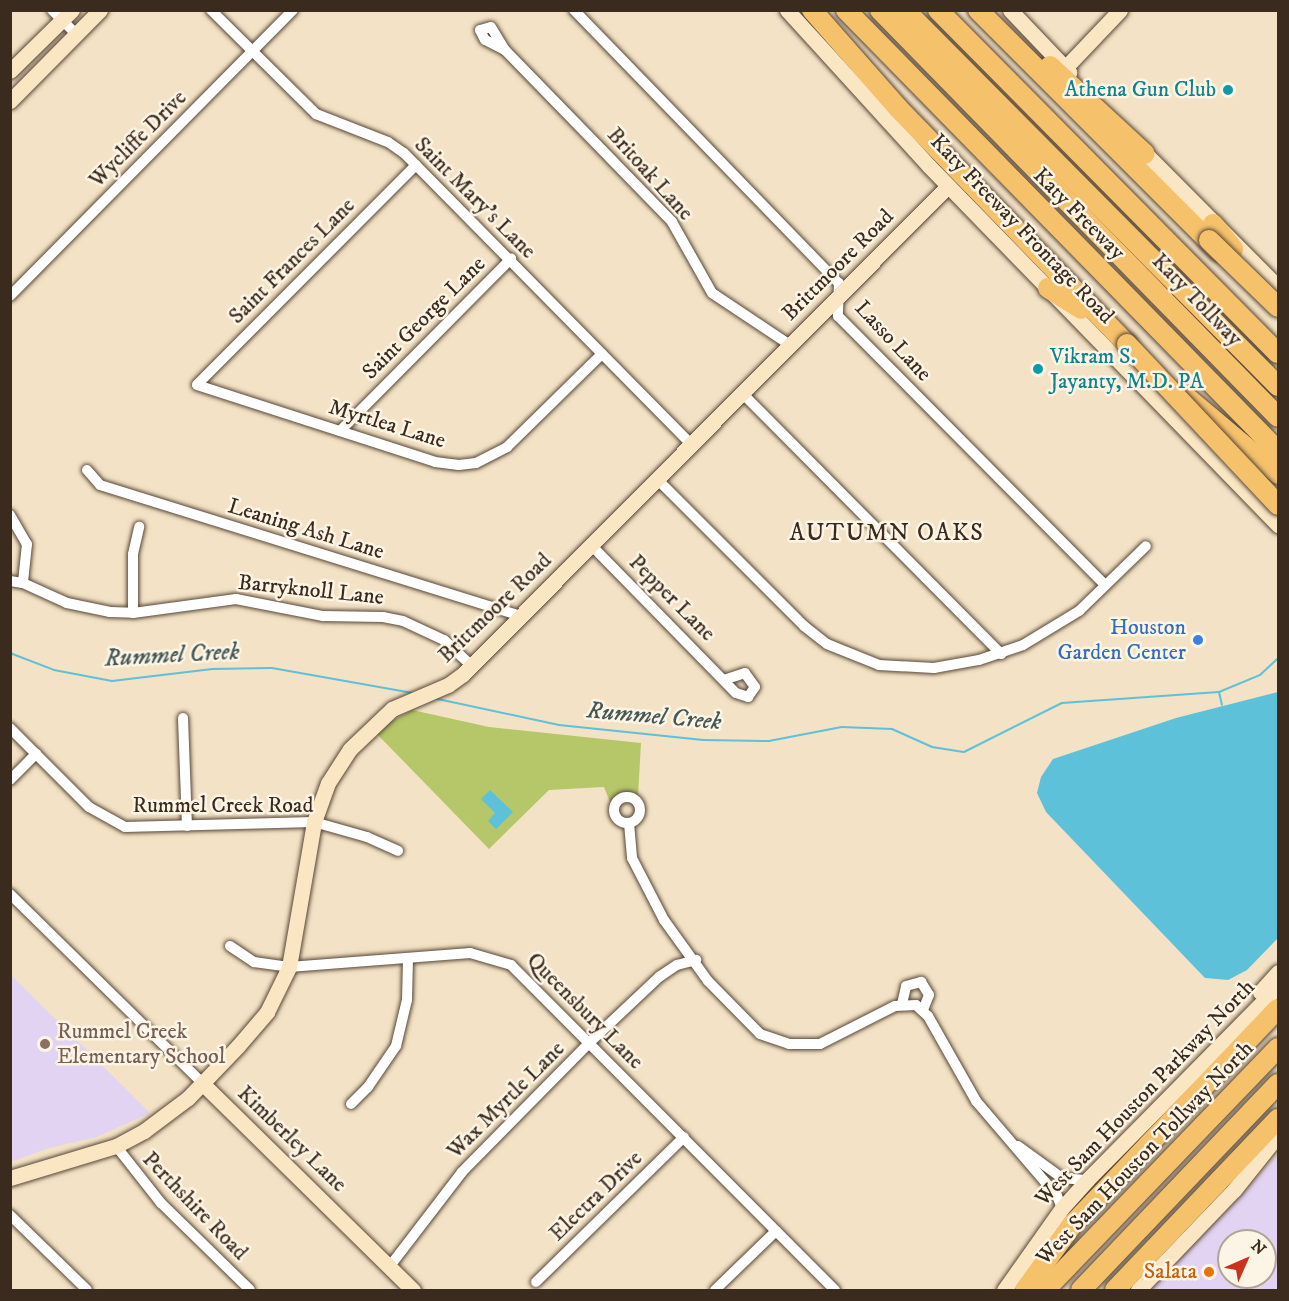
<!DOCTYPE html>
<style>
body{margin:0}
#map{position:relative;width:1289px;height:1301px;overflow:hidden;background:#f3e2c5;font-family:"IM FELL DW Pica",serif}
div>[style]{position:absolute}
.built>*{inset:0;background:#e3d3f2}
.green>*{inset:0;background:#b6c76a}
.water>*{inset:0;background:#5dc1da}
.stream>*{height:2px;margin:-1px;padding:0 1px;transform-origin:1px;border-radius:1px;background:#5dc1da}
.roads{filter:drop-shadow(0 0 2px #574637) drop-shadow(0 0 2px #574637)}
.street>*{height:10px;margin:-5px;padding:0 5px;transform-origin:5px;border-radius:5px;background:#fff}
.street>.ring{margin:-5px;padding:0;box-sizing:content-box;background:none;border:10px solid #fff;border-radius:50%}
.secondary>*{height:15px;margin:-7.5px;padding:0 7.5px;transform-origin:7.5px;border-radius:7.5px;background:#fbe6c4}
.highway>*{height:20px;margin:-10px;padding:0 10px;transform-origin:10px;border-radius:10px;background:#f5c16b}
.bridges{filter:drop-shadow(0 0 2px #574637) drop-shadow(0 0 2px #574637)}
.highway-bridge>*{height:20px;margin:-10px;padding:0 10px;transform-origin:10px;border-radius:10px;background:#f5c16b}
.dots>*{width:16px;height:16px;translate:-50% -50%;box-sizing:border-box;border:3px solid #fcf5e5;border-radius:50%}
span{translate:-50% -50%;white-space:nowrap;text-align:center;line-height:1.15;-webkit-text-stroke:5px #fcf5e5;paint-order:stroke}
.culture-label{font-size:22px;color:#0d838f}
.right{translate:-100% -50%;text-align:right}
.left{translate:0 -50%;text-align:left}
.street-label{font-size:22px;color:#3b2a1e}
.shop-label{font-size:22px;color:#366cbe}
.education-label{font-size:22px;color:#785e54}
.food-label{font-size:22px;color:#c56008}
.neighbourhood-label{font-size:24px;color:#3b2a1e;letter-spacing:1.5px}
.water-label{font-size:24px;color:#455756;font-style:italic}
.frame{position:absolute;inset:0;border:12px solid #3b2a1e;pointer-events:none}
.north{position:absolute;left:1217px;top:1229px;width:60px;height:60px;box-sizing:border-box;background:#fcf5e5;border:2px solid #afa495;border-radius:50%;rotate:45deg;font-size:16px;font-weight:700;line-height:24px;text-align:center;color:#3b2a1e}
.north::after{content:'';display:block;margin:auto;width:21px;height:27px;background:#c8321e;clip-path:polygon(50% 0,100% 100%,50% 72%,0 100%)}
</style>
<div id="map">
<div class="built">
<i style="clip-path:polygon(10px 975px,11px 975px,150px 1113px,97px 1137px,49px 1148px,11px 1162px)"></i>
<i style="clip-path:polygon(evenodd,1278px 1154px,1278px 1290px,1149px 1290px,1240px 1197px,1278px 1154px,1229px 1241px,1265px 1241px,1265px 1277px,1229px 1277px,1229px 1241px)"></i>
</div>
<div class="green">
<i style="clip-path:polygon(412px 710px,489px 727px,641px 743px,638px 796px,623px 792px,610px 802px,604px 787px,549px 790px,489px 849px,374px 731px)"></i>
</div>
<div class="water">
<i style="clip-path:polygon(1278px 692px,1278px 938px,1247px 970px,1228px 980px,1205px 978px,1046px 812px,1037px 793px,1041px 777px,1053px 759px,1176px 718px)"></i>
<i style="clip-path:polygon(490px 790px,513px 812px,496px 829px,488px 821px,495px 813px,481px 799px)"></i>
</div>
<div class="stream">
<i style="left:10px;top:653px;width:47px;rotate:21.1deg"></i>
<i style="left:54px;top:670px;width:59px;rotate:10.7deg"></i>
<i style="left:112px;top:681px;width:101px;rotate:-6.8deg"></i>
<i style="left:212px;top:669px;width:60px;rotate:-1deg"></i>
<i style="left:272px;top:668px;width:143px;rotate:10.1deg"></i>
<i style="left:1219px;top:692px;width:13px;rotate:77deg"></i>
<i style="left:433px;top:698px;width:129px;rotate:12.1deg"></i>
<i style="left:559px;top:725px;width:145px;rotate:5.9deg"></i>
<i style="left:703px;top:740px;width:66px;rotate:0.9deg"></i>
<i style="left:769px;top:741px;width:74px;rotate:-10.9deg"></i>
<i style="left:842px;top:727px;width:50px;rotate:2.3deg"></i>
<i style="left:892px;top:729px;width:44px;rotate:24.2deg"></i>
<i style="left:932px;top:747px;width:32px;rotate:9deg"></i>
<i style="left:964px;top:752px;width:110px;rotate:-26.6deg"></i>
<i style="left:1062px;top:703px;width:157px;rotate:-4deg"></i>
<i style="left:1219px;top:692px;width:44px;rotate:-22.5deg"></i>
<i style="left:1260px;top:675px;width:25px;rotate:-43deg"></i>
</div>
<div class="roads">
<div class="street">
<i style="left:52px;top:10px;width:34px;rotate:45deg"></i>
<i style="left:211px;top:10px;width:148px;rotate:44.7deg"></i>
<i style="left:316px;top:114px;width:77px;rotate:21.3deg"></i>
<i style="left:388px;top:142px;width:19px;rotate:35deg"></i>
<i style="left:404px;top:153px;width:409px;rotate:45.4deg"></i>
<i style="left:574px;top:10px;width:380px;rotate:45.9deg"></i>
<i style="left:839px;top:283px;width:33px;rotate:92deg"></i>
<i style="left:838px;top:316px;width:379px;rotate:45.2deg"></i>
<i style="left:505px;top:50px;width:22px;rotate:-153deg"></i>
<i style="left:485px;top:40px;width:11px;rotate:-117deg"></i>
<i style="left:480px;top:30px;width:11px;rotate:-15deg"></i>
<i style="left:491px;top:27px;width:27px;rotate:59deg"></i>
<i style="left:505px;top:50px;width:240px;rotate:45.8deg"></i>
<i style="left:672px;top:222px;width:81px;rotate:60.6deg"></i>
<i style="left:712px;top:293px;width:94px;rotate:33.7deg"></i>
<i style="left:416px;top:165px;width:310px;rotate:134.9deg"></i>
<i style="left:197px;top:385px;width:250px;rotate:17.9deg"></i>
<i style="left:435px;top:462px;width:24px;rotate:7deg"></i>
<i style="left:459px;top:465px;width:17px;rotate:-7deg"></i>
<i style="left:476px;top:463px;width:35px;rotate:-27deg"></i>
<i style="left:507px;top:447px;width:133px;rotate:-44.4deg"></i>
<i style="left:10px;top:296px;width:402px;rotate:-45.3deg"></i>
<i style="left:742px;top:393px;width:368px;rotate:45.2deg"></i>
<i style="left:340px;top:431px;width:243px;rotate:-45.2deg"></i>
<i style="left:87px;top:470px;width:20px;rotate:49deg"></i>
<i style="left:100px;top:485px;width:440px;rotate:17.3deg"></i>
<i style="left:657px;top:479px;width:208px;rotate:45deg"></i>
<i style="left:804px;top:626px;width:29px;rotate:38deg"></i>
<i style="left:827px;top:644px;width:56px;rotate:22deg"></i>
<i style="left:879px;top:665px;width:55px;rotate:3.1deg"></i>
<i style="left:934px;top:668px;width:46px;rotate:-10.1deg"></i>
<i style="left:979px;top:660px;width:46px;rotate:-18.8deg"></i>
<i style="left:1023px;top:645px;width:66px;rotate:-31.3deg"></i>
<i style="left:1079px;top:611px;width:93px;rotate:-44.1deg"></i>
<i style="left:10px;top:515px;width:34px;rotate:60deg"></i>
<i style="left:27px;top:544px;width:39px;rotate:96deg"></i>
<i style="left:591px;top:545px;width:207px;rotate:45.6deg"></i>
<i style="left:736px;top:693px;width:13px;rotate:18deg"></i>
<i style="left:748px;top:697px;width:12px;rotate:-55deg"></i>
<i style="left:755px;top:687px;width:17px;rotate:-126deg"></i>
<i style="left:745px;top:673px;width:20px;rotate:162deg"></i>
<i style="left:10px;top:581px;width:13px;rotate:9deg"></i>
<i style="left:23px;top:583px;width:48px;rotate:24.4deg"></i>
<i style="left:67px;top:603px;width:44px;rotate:11.8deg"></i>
<i style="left:110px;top:612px;width:23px;rotate:2deg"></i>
<i style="left:133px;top:613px;width:104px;rotate:-7.7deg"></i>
<i style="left:236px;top:599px;width:89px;rotate:11.1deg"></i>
<i style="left:323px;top:616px;width:60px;rotate:1deg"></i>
<i style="left:383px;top:617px;width:20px;rotate:11deg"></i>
<i style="left:403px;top:621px;width:45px;rotate:24.9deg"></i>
<i style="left:444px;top:640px;width:37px;rotate:43deg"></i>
<i style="left:133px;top:613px;width:59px;rotate:-90deg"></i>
<i style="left:133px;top:554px;width:28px;rotate:-77deg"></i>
<i style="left:183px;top:718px;width:108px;rotate:87.9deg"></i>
<i style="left:10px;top:728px;width:112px;rotate:45deg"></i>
<i style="left:89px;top:807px;width:41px;rotate:29.1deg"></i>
<i style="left:125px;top:827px;width:189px;rotate:-1.5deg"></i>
<i style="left:314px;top:822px;width:55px;rotate:15.8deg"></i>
<i style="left:367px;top:837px;width:34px;rotate:24deg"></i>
<i style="left:10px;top:780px;width:37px;rotate:-45deg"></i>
<i class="ring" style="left:614px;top:797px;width:16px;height:16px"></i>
<i style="left:629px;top:823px;width:35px;rotate:85deg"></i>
<i style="left:632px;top:858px;width:70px;rotate:62.7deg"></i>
<i style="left:664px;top:920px;width:75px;rotate:54.2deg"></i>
<i style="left:708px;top:981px;width:74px;rotate:45.5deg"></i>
<i style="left:760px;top:1034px;width:31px;rotate:19deg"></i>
<i style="left:789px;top:1044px;width:31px"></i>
<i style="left:820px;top:1044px;width:84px;rotate:-26.9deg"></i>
<i style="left:895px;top:1006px;width:21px;rotate:-3deg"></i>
<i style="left:916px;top:1005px;width:16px;rotate:43deg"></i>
<i style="left:928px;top:1016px;width:98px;rotate:60.5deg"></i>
<i style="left:976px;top:1101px;width:125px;rotate:49.5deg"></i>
<i style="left:1057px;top:1196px;width:13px;rotate:67deg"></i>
<i style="left:10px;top:894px;width:269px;rotate:44.5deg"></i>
<i style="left:230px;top:946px;width:29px;rotate:34deg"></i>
<i style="left:254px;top:962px;width:35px;rotate:8deg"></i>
<i style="left:289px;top:967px;width:182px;rotate:-4.4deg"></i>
<i style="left:470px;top:953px;width:43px;rotate:16.3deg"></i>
<i style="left:511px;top:965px;width:459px;rotate:45.1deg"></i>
<i style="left:902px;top:1004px;width:18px;rotate:-77deg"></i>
<i style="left:906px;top:986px;width:16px;rotate:-15deg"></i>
<i style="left:921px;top:982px;width:15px;rotate:58deg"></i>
<i style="left:929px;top:995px;width:16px;rotate:112deg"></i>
<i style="left:351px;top:1104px;width:24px;rotate:-45deg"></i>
<i style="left:368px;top:1087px;width:50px;rotate:-55.7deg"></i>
<i style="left:396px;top:1046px;width:47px;rotate:-76.6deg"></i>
<i style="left:407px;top:1000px;width:41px;rotate:-88.6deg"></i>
<i style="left:116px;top:1146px;width:73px;rotate:51.7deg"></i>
<i style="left:161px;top:1203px;width:124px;rotate:44.3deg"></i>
<i style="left:1018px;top:1146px;width:54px;rotate:36deg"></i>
<i style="left:1062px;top:1178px;width:25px;rotate:5deg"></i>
<i style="left:10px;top:1215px;width:107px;rotate:44.2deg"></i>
<i style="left:390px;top:1266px;width:118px;rotate:-52.5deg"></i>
<i style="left:462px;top:1172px;width:182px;rotate:-45.4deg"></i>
<i style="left:590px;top:1042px;width:95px;rotate:-43.3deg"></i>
<i style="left:659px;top:977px;width:22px;rotate:-34deg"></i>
<i style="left:677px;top:965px;width:20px;rotate:-15deg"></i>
<i style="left:536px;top:1282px;width:207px;rotate:-44.4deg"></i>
<i style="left:715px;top:1290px;width:85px;rotate:-44deg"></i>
</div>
<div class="secondary">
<i style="left:787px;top:10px;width:211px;rotate:47.7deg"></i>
<i style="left:929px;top:166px;width:501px;rotate:45.81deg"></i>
<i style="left:1010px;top:10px;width:86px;rotate:46.4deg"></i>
<i style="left:1065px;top:68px;width:80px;rotate:-46.5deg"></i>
<i style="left:10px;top:71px;width:87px;rotate:-44.5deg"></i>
<i style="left:10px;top:101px;width:128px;rotate:-45.3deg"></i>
<i style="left:1139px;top:147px;width:197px;rotate:45.2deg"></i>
<i style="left:1260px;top:992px;width:27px;rotate:-48deg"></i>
<i style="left:202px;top:1083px;width:296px;rotate:44.5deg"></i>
<i style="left:10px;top:1178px;width:111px;rotate:-16.8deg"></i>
<i style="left:116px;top:1146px;width:32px;rotate:-28deg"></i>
<i style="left:144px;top:1131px;width:55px;rotate:-36.9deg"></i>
<i style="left:188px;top:1098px;width:72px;rotate:-46.1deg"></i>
<i style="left:238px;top:1046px;width:45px;rotate:-49.5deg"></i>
<i style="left:267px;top:1012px;width:50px;rotate:-63.9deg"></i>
<i style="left:289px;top:967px;width:147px;rotate:-80.2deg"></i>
<i style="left:314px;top:822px;width:41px;rotate:-70.3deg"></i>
<i style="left:328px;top:783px;width:40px;rotate:-57.1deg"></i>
<i style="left:350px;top:749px;width:58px;rotate:-43.6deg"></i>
<i style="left:392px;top:709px;width:61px;rotate:-23.2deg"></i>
<i style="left:448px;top:685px;width:19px;rotate:-36deg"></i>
<i style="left:463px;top:674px;width:688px;rotate:-45.18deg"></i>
<i style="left:1004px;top:1290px;width:100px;rotate:-54.7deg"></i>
<i style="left:1062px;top:1208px;width:38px;rotate:-48deg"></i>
<i style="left:1087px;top:1180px;width:272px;rotate:-45.4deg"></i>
<i style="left:1138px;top:1290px;width:139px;rotate:-46.2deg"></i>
<i style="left:1234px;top:1190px;width:70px;rotate:-51.3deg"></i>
</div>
<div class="highway">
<i style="left:812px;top:10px;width:130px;rotate:48.7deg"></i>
<i style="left:898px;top:108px;width:329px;rotate:45.9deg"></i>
<i style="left:846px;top:10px;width:617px;rotate:45.59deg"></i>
<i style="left:880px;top:10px;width:569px;rotate:45.64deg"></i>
<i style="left:905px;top:10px;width:530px;rotate:45.23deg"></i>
<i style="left:938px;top:10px;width:483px;rotate:45.3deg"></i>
<i style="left:978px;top:10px;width:341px;rotate:45deg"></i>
<i style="left:1050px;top:66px;width:129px;rotate:42.8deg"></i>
<i style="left:1213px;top:224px;width:32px;rotate:51deg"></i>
<i style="left:1048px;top:288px;width:39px;rotate:32deg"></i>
<i style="left:1184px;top:395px;width:123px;rotate:40deg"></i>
<i style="left:1025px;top:1290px;width:80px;rotate:-54.1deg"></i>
<i style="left:1072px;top:1225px;width:298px;rotate:-46.4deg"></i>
<i style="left:1045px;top:1290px;width:336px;rotate:-46.1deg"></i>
<i style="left:1081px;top:1290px;width:285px;rotate:-46.3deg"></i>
<i style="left:1115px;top:1290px;width:236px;rotate:-46.4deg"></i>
</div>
</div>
<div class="bridges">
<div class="highway-bridge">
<i style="left:1209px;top:240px;width:96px;rotate:44.2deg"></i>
<i style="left:1127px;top:344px;width:221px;rotate:46.8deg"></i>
</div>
</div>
<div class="dots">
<i style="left:1228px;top:90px;background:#0f9aa8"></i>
<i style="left:1038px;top:369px;background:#0f9aa8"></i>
<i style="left:1198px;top:640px;background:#3f7fe0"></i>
<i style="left:45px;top:1044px;background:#8d6e63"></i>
<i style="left:1209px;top:1272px;background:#e8710a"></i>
</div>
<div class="culture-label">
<span class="right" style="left:1216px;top:90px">Athena Gun Club</span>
<span class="left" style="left:1050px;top:369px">Vikram S.<br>Jayanty, M.D. PA</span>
</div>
<div class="street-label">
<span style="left:138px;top:139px;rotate:-45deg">Wycliffe Drive</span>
<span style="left:650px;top:174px;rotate:48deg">Britoak Lane</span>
<span style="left:475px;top:198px;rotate:45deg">Saint Mary's Lane</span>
<span style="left:1079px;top:214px;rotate:45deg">Katy Freeway</span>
<span style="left:1022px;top:229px;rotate:46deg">Katy Freeway Frontage Road</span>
<span style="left:292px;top:261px;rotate:-45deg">Saint Frances Lane</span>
<span style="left:838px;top:265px;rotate:-45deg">Brittmoore Road</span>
<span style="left:1197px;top:300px;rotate:46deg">Katy Tollway</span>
<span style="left:424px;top:318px;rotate:-45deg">Saint George Lane</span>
<span style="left:893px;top:341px;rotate:47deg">Lasso Lane</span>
<span style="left:387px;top:424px;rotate:17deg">Myrtlea Lane</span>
<span style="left:306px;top:529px;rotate:17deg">Leaning Ash Lane</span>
<span style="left:311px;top:590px;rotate:6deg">Barryknoll Lane</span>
<span style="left:672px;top:598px;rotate:45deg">Pepper Lane</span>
<span style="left:495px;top:608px;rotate:-44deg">Brittmoore Road</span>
<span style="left:223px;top:806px">Rummel Creek Road</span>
<span style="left:585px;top:1011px;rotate:45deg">Queensbury Lane</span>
<span style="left:1145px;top:1093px;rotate:-46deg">West Sam Houston Parkway North</span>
<span style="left:506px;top:1100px;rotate:-45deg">Wax Myrtle Lane</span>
<span style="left:292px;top:1139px;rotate:44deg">Kimberley Lane</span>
<span style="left:1145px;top:1153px;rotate:-46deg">West Sam Houston Tollway North</span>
<span style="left:596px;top:1196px;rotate:-44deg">Electra Drive</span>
<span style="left:195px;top:1206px;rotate:46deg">Perthshire Road</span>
</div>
<div class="shop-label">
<span class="right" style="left:1186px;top:640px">Houston<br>Garden Center</span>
</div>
<div class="education-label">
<span class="left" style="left:57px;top:1044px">Rummel Creek<br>Elementary School</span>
</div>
<div class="food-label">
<span class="right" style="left:1197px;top:1272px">Salata</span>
</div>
<div class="neighbourhood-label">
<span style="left:887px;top:534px">AUTUMN OAKS</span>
</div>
<div class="water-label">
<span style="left:172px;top:656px;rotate:-3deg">Rummel Creek</span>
<span style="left:654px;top:717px;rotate:5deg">Rummel Creek</span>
</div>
<div class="frame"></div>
<div class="north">N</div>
</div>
